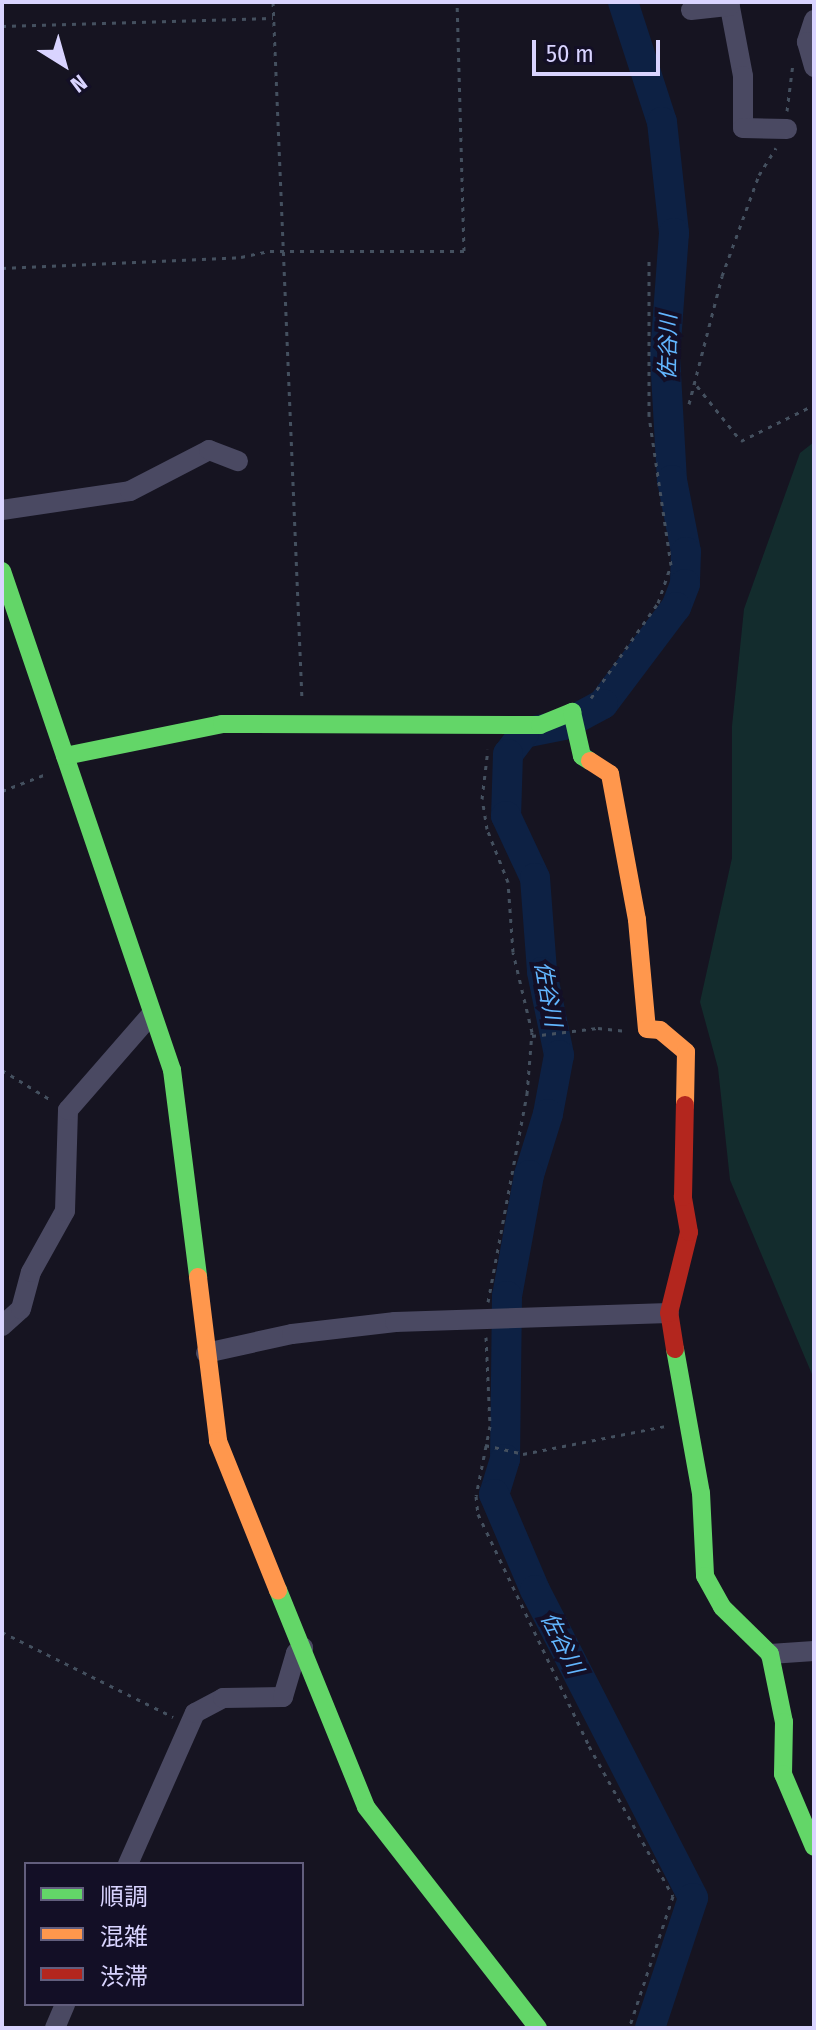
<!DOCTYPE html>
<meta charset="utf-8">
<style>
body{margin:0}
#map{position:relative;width:816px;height:2030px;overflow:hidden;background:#161421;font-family:"Fira Sans Condensed","Noto Sans JP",sans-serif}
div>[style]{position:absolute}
.green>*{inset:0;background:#132c2d}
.river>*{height:30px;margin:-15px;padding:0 15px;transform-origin:15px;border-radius:15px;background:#0d2144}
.path>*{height:3px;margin-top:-1.5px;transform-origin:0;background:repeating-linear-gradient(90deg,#44505f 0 4px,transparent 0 10px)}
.street>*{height:20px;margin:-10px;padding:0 10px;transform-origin:10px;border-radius:10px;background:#4a4962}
.fast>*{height:18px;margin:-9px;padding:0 9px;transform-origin:9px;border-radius:9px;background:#63d668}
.slow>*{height:18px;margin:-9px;padding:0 9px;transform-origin:9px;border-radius:9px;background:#ff974d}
.jam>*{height:18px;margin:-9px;padding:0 9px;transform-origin:9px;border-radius:9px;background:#b3261e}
span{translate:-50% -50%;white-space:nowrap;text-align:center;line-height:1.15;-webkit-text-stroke:8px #130f26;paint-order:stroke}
.water-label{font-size:22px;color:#62b6ff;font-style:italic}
.frame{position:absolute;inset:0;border:4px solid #d9d4ff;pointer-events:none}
.legend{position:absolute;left:24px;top:1862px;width:280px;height:144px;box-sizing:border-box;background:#130f26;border:2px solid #625e7d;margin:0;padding:10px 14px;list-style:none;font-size:24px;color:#d9d4ff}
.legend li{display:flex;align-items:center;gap:16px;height:40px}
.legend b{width:40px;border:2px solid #625e7d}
.north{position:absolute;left:24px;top:24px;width:80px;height:80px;-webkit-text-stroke:6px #130f26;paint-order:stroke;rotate:143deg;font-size:22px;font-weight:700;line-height:32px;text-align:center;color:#d9d4ff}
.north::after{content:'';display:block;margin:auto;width:28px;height:36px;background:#d9d4ff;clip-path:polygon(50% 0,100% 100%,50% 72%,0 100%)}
.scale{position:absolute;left:532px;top:40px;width:128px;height:36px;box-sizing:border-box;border:4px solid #d9d4ff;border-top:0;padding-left:10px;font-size:24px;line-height:28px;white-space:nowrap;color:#d9d4ff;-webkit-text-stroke:6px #130f26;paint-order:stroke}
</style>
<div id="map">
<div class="green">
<i style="clip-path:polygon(814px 442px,814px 1379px,730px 1180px,718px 1068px,700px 1002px,732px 858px,732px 726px,744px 609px,800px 453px)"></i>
</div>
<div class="river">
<i style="left:623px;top:2px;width:126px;rotate:72deg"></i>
<i style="left:662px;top:122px;width:112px;rotate:83.8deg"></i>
<i style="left:674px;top:233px;width:123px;rotate:94.2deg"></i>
<i style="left:665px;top:356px;width:124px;rotate:86.8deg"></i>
<i style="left:672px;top:480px;width:73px;rotate:79deg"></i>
<i style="left:686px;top:552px;width:32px;rotate:92deg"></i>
<i style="left:685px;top:584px;width:25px;rotate:111deg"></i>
<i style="left:676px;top:607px;width:121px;rotate:127deg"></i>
<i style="left:603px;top:704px;width:44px;rotate:151.7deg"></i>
<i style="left:564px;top:725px;width:41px;rotate:168.7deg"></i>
<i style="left:524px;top:733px;width:26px;rotate:127deg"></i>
<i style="left:508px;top:754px;width:62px;rotate:91.8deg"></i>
<i style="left:506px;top:816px;width:68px;rotate:64.9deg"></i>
<i style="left:535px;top:878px;width:94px;rotate:85.7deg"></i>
<i style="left:542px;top:972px;width:85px;rotate:78.4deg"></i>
<i style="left:559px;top:1055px;width:60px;rotate:100.6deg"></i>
<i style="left:548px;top:1114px;width:64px;rotate:107.3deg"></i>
<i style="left:529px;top:1175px;width:123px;rotate:100.3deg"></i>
<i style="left:507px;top:1296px;width:163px;rotate:90.7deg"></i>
<i style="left:505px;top:1459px;width:37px;rotate:107deg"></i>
<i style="left:494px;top:1494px;width:104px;rotate:66.9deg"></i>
<i style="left:535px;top:1590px;width:346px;rotate:62.8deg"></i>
<i style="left:693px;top:1898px;width:137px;rotate:108.3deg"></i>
</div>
<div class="path">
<i style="left:273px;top:2px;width:700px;rotate:87.62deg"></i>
<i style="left:2px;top:26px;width:271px;rotate:-1.7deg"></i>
<i style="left:787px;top:111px;width:48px;rotate:-82.9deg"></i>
<i style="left:2px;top:268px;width:239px;rotate:-2.6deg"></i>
<i style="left:241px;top:257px;width:30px;rotate:-12deg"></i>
<i style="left:270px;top:251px;width:194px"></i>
<i style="left:464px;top:251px;width:249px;rotate:-91.6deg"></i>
<i style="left:697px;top:386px;width:70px;rotate:51.3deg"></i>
<i style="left:741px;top:441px;width:81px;rotate:-26.3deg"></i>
<i style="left:689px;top:404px;width:132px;rotate:-75.5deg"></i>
<i style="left:722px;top:276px;width:108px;rotate:-69.9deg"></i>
<i style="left:759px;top:175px;width:32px;rotate:-58deg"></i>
<i style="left:591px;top:698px;width:116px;rotate:-54.8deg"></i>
<i style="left:658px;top:603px;width:40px;rotate:-71.1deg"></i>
<i style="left:671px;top:565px;width:151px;rotate:-98.4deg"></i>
<i style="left:649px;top:416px;width:156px;rotate:-90deg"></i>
<i style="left:2px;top:791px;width:47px;rotate:-21.1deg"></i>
<i style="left:532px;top:1036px;width:66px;rotate:-6.9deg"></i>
<i style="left:598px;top:1028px;width:29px;rotate:6deg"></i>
<i style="left:2px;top:1070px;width:57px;rotate:31.5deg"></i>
<i style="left:488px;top:1302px;width:212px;rotate:-79.4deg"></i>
<i style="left:527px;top:1094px;width:62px;rotate:-85.4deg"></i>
<i style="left:532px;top:1032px;width:82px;rotate:-103.4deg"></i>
<i style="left:513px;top:952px;width:70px;rotate:-94.1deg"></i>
<i style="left:508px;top:882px;width:57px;rotate:-111.6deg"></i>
<i style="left:487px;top:829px;width:30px;rotate:-99deg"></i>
<i style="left:482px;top:799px;width:50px;rotate:-83.2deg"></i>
<i style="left:486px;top:1337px;width:89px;rotate:87.4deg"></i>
<i style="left:490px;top:1426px;width:71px;rotate:101.3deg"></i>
<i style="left:476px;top:1496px;width:18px;rotate:84deg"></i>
<i style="left:478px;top:1514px;width:257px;rotate:64.4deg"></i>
<i style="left:589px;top:1746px;width:172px;rotate:60.8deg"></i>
<i style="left:673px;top:1896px;width:139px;rotate:108.4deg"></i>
<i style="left:485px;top:1445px;width:39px;rotate:13deg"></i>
<i style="left:523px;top:1454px;width:146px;rotate:-11.1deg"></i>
<i style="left:2px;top:1632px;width:191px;rotate:26.4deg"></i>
</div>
<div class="street">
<i style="left:729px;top:2px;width:75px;rotate:79.3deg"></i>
<i style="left:743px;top:76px;width:52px;rotate:90deg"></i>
<i style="left:743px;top:128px;width:44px;rotate:1.3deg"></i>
<i style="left:691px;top:10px;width:39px;rotate:-6deg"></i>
<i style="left:814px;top:20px;width:23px;rotate:108deg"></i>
<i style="left:807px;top:42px;width:26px;rotate:74deg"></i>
<i style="left:2px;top:510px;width:129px;rotate:-8.4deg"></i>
<i style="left:130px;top:491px;width:89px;rotate:-27.4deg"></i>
<i style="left:209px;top:450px;width:31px;rotate:21deg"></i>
<i style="left:2px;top:1326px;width:25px;rotate:-42deg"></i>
<i style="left:21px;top:1309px;width:38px;rotate:-75deg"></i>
<i style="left:31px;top:1272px;width:70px;rotate:-60.9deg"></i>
<i style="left:65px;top:1211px;width:101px;rotate:-88.3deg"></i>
<i style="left:68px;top:1110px;width:126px;rotate:-48.9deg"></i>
<i style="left:206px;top:1353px;width:88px;rotate:-12.5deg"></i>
<i style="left:292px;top:1334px;width:104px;rotate:-6.6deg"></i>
<i style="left:395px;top:1322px;width:274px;rotate:-1.9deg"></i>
<i style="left:770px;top:1654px;width:44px;rotate:-3.9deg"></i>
<i style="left:128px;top:1864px;width:165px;rotate:-66.1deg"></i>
<i style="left:195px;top:1713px;width:32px;rotate:-28deg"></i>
<i style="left:223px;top:1698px;width:60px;rotate:-1deg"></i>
<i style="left:283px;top:1697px;width:46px;rotate:-73.5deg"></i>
<i style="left:296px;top:1653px;width:9px;rotate:-36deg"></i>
<i style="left:55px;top:2028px;width:26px;rotate:-67deg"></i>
</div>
<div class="fast">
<i style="left:2px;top:571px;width:527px;rotate:71.19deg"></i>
<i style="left:172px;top:1070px;width:209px;rotate:82.8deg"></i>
<i style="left:65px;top:756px;width:160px;rotate:-11.5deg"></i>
<i style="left:222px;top:724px;width:318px;rotate:0.2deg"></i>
<i style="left:540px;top:725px;width:35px;rotate:-22deg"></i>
<i style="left:572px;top:712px;width:45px;rotate:77.2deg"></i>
<i style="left:582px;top:756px;width:9px;rotate:32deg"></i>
<i style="left:675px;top:1349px;width:146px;rotate:79.8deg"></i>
<i style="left:701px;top:1493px;width:83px;rotate:87.2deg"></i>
<i style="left:705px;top:1576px;width:35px;rotate:61deg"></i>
<i style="left:722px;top:1607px;width:67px;rotate:44.4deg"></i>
<i style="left:770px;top:1654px;width:69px;rotate:78.4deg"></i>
<i style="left:784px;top:1722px;width:52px;rotate:91.1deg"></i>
<i style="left:783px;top:1774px;width:79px;rotate:67deg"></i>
<i style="left:278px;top:1590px;width:234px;rotate:67.9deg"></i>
<i style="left:366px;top:1807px;width:280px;rotate:52.1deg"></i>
</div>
<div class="slow">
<i style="left:590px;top:761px;width:24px;rotate:33deg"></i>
<i style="left:610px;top:774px;width:148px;rotate:79.5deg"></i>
<i style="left:637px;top:920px;width:109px;rotate:84.8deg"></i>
<i style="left:647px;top:1029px;width:13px;rotate:4deg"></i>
<i style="left:660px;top:1030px;width:34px;rotate:40deg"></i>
<i style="left:686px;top:1052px;width:53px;rotate:91.1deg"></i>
<i style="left:198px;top:1277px;width:165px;rotate:83deg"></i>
<i style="left:218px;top:1441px;width:161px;rotate:68.1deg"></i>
</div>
<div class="jam">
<i style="left:675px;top:1349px;width:36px;rotate:-99deg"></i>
<i style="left:669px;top:1313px;width:83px;rotate:-76.1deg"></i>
<i style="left:689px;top:1232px;width:36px;rotate:-100deg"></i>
<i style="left:683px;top:1197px;width:92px;rotate:-88.8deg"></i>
</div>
<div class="water-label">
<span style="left:668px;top:347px;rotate:-89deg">佐谷川</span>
<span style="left:548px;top:994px;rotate:80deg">佐谷川</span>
<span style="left:562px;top:1643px;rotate:63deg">佐谷川</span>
</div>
<div class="frame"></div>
<ul class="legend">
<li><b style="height:10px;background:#63d668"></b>順調</li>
<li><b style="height:10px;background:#ff974d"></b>混雑</li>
<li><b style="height:10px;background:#b3261e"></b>渋滞</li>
</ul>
<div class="north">N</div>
<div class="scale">50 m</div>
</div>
